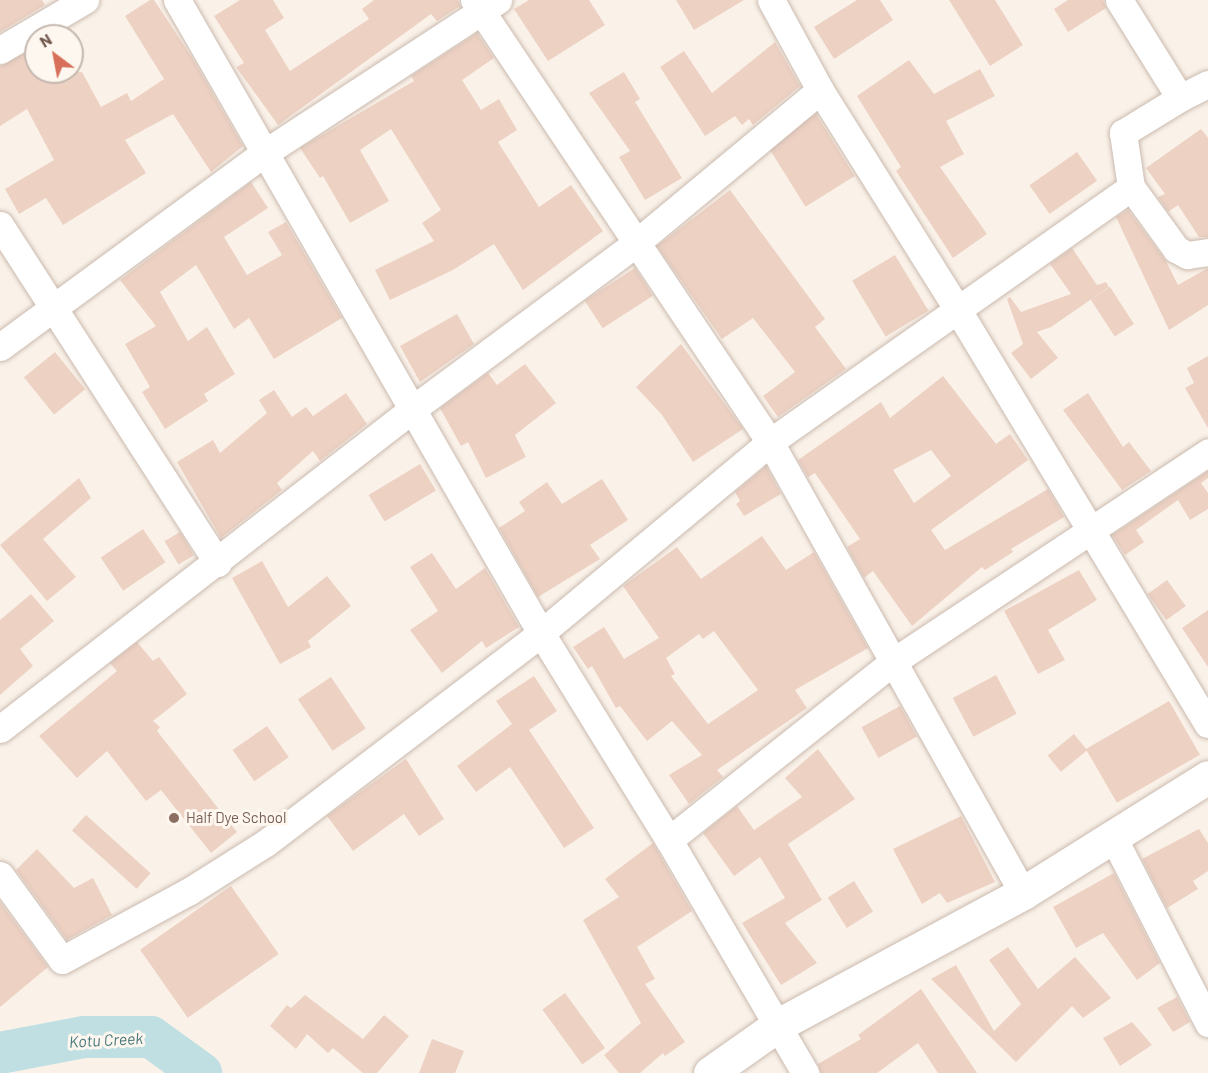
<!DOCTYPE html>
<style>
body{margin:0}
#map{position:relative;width:1208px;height:1073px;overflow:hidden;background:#faf2e9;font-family:Barlow,sans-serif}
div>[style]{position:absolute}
.river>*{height:42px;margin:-21px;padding:0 21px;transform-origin:21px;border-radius:21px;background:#bfdfe2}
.building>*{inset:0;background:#edd1c3;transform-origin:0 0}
.roads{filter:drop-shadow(0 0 2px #cbbaaf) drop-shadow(0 0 2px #cbbaaf)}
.minor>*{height:27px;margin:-13.5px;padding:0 13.5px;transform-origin:13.5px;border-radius:13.5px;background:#fff}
.tertiary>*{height:33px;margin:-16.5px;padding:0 16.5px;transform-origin:16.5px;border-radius:16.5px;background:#fff}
.dots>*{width:16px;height:16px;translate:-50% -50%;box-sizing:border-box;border:3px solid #fdf7ef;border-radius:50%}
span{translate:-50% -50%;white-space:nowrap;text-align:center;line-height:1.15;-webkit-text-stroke:6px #fdf7ef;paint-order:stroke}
.education-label{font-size:15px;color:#785e54}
.left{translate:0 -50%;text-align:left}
.water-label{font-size:16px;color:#47777c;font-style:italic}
.north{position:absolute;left:24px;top:24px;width:60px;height:60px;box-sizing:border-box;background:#fdf7ef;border:2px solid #c5b8af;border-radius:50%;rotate:328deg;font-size:16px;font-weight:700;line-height:24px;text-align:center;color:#72594f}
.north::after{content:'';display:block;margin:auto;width:21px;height:27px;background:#d76f5a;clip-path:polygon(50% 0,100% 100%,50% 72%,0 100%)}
</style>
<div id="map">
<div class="river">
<i style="left:0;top:1053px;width:86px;rotate:-10.8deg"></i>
<i style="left:84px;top:1037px;width:67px"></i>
<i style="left:151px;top:1037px;width:62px;rotate:35.8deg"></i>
</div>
<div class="building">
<i style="clip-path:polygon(0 0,42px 0,45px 5px,0 32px)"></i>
<i style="clip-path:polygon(150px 0,154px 0,193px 59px,243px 146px,211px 172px,173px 114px,125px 140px,146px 173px,63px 225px,46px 198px,19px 214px,5px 189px,54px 160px,27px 109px,0 126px,0 66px,36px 47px,36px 72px,82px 72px,101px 107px,127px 93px,131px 101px,164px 79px,125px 16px)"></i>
<i style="clip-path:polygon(240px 0,273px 0,284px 18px,265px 30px,290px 71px,369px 19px,362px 9px,374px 0,458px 0,460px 6px,437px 21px,431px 14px,278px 125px,236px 67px,244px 63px,214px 16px)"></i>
<i style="clip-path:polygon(529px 0,589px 0,605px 25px,548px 61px,514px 9px)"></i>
<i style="clip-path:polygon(676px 0,744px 0,694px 30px)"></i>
<i style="clip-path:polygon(857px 0,880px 0,893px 20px,834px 59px,814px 27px)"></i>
<i style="clip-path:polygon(949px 0,995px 0,1023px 45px,990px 66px)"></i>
<i style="clip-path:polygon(1068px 0,1103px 0,1106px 8px,1068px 32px,1054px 9px)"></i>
<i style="clip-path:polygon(477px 33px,494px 58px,462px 80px,481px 110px,499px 99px,517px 130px,498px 142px,539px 207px,571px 185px,603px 231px,523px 290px,494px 244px,453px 270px,390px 300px,375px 270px,434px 241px,422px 223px,441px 210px,391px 129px,360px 150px,389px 201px,350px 223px,323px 176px,320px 178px,300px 148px,414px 81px,411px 76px)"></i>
<i style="clip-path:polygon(775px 42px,800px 86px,753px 125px,749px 119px,742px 125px,735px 116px,705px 136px,660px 67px,684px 51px,712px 93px)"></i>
<i style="clip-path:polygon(909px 60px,934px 94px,980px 69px,995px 96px,946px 121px,964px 154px,940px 167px,987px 234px,953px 258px,896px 171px,901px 167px,857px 96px)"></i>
<i style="clip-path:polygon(624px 72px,640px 99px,635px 102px,682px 178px,645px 200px,619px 157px,630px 151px,589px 93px)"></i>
<i style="left:816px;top:114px;width:73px;height:58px;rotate:58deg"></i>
<i style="clip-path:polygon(1201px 129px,1208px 138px,1208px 237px,1199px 237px,1178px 205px,1168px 212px,1158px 197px,1165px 194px,1146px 168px)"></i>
<i style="left:1077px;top:152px;width:35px;height:58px;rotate:55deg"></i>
<i style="clip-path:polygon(251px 182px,268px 208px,224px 237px,247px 275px,282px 255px,268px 232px,286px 222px,342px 318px,274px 359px,249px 318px,234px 329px,196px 265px,160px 292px,188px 341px,207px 327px,235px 374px,204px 394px,208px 401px,165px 429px,142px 392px,150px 387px,125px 344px,156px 326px,120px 280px)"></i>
<i style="clip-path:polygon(730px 190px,825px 319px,815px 327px,846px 369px,778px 417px,763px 396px,795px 372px,753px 318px,722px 339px,657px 246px)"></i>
<i style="clip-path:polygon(1128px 210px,1166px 261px,1178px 285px,1208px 268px,1208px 305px,1169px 330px,1116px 217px)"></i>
<i style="clip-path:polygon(1072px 248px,1097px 285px,1106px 282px,1109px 287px,1051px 327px,1037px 332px,1058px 358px,1031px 379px,1011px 353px,1023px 344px,1007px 299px,1010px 297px,1021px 312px,1071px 294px,1050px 264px)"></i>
<i style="left:895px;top:255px;width:65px;height:50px;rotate:59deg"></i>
<i style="left:635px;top:268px;width:33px;height:60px;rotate:57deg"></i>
<i style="left:1110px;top:287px;width:44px;height:23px;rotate:57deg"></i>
<i style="clip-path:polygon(457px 314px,474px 344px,420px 382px,400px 346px)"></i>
<i style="clip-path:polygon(681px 344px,743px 429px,693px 462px,662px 415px,636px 387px)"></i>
<i style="left:55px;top:352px;width:48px;height:40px;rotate:51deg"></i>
<i style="clip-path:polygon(1208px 356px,1208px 428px,1185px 388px,1194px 383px,1187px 368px)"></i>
<i style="clip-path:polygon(525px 364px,556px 403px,515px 435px,526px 457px,486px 478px,468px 442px,461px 446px,440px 408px,488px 373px,497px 385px)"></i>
<i style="clip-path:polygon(evenodd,943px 376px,996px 444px,1010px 434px,1028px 460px,931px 530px,945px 550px,1048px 489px,1064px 517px,1011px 549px,1013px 552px,985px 570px,982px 567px,912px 626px,873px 571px,864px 578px,847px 547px,860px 539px,815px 473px,808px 477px,798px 460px,881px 402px,890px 418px,943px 376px,931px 450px,951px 476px,914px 503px,893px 470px,931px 450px)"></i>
<i style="clip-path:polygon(274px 390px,292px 417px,306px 407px,313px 416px,346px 393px,367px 424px,320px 461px,313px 451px,277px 483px,282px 490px,221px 538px,177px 462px,213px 440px,220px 453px,267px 413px,259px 400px)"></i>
<i style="clip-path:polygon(1088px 393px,1123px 447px,1129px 442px,1151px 471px,1122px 490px,1063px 410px)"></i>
<i style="left:420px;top:464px;width:31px;height:60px;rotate:59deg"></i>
<i style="clip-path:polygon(766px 466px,781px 494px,744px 516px,736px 504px,740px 501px,735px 492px)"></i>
<i style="clip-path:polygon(1208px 471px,1208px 478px,1201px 483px,1208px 493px,1208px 509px,1190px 520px,1178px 500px,1136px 530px,1144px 542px,1125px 555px,1112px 535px)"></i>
<i style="clip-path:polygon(79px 478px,91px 498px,43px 539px,76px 577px,47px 601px,0 545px)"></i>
<i style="clip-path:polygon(602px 479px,628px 520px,590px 545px,600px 559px,538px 597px,499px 528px,525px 511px,519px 502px,547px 482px,562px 504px)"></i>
<i style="left:143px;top:529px;width:40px;height:51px;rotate:56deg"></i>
<i style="left:180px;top:532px;width:27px;height:18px;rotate:59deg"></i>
<i style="clip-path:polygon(evenodd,762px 536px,786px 570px,814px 552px,868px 648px,795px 690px,807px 708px,717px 770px,723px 777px,689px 804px,669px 775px,702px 755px,672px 721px,647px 741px,620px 706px,616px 708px,592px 666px,588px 669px,573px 647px,604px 627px,624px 659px,659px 638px,623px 586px,677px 547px,701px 579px,762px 536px,714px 631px,758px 690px,708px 724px,671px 676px,675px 674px,666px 658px,699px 634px,703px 639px,714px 631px)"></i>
<i style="clip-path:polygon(432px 553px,456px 589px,485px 568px,519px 627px,486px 648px,482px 641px,442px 673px,410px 630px,438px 611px,410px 567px)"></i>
<i style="clip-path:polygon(262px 561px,288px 607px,327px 576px,351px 606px,308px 641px,311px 647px,280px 664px,232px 578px)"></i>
<i style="clip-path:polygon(1079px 570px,1097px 600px,1048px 630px,1065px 660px,1038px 674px,1004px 611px)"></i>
<i style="left:1167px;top:580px;width:32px;height:24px;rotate:54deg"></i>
<i style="clip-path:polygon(31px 594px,54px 621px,20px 649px,33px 666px,0 695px,0 620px)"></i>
<i style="clip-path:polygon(1208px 610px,1208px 667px,1182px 628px)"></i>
<i style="clip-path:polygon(137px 642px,153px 661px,159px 657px,187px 694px,153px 721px,160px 727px,157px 731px,237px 832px,211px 853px,161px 790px,146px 801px,107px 751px,77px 778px,39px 736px,117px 671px,110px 663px)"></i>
<i style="left:996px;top:675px;width:44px;height:49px;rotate:62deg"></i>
<i style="clip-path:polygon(534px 676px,557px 711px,529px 730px,594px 828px,564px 848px,510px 767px,476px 792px,457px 766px,512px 724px,496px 701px)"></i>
<i style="left:331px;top:677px;width:62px;height:40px;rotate:56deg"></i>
<i style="left:1169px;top:701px;width:62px;height:96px;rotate:60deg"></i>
<i style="left:900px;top:706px;width:35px;height:44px;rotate:61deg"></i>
<i style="left:267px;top:726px;width:38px;height:42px;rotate:55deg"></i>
<i style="left:1074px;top:734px;width:21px;height:34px;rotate:51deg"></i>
<i style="clip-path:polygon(818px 749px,855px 799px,788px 844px,822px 900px,785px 923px,817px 963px,781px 985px,742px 923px,785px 898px,760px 857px,734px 876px,703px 833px,737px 806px,754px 830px,802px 797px,785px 778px)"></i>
<i style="clip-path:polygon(406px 759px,444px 819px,419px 836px,404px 814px,353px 851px,327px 816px)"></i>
<i style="left:86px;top:815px;width:87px;height:21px;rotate:42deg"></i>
<i style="clip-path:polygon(961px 816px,995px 882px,947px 903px,940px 893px,922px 904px,893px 849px)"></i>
<i style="clip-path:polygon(1199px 829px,1208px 843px,1208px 871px,1193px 881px,1198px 889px,1167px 908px,1142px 859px)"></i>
<i style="clip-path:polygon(653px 843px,692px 911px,637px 947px,655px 979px,645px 984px,685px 1042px,665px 1056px,663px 1053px,640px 1073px,619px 1073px,604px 1055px,641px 1023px,583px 920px,619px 897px,605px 879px)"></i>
<i style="clip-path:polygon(37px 849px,74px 888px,93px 878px,112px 915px,67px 940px,16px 870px)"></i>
<i style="clip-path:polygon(1114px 873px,1160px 963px,1137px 980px,1103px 933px,1076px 948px,1053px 907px)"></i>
<i style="left:854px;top:881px;width:36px;height:31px;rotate:58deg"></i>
<i style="left:231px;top:886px;width:83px;height:111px;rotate:55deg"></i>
<i style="clip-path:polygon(0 902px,48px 967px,0 1007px)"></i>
<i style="clip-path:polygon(1008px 947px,1038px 989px,1075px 957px,1111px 998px,1083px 1018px,1072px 1006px,1016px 1062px,931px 979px,956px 965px,994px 1031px,1021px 1004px,989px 960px)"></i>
<i style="clip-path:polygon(921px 989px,977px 1073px,938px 1073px,918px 1043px,877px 1073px,821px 1073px,818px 1064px,861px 1039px,858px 1035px)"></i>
<i style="left:565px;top:993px;width:68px;height:28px;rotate:54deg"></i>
<i style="clip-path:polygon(305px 995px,363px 1039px,384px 1015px,409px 1036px,377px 1073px,363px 1073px,333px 1048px,328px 1053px,307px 1034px,296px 1049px,270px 1026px,287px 1005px,291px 1008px)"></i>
<i style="clip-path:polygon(1177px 997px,1190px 1022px,1173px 1032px,1157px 1008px)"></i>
<i style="clip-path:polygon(1132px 1022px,1152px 1045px,1120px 1066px,1103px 1038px)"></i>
<i style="clip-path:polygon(432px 1039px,464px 1051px,455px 1073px,419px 1073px)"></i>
</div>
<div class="roads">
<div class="minor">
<i style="left:177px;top:0;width:730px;rotate:60.1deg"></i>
<i style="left:541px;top:633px;width:243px;rotate:58.3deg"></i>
<i style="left:669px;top:840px;width:270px;rotate:59.7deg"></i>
<i style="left:474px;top:0;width:532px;rotate:56.19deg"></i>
<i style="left:770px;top:442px;width:517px;rotate:60.71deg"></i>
<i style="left:771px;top:0;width:102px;rotate:61.4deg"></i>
<i style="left:820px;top:90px;width:256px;rotate:57.9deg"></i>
<i style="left:956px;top:307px;width:487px;rotate:58.9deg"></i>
<i style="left:1119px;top:0;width:115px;rotate:58.1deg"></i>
<i style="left:1180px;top:98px;width:31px;rotate:-27deg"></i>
<i style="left:0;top:50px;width:99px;rotate:-30.5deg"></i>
<i style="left:1131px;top:187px;width:77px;rotate:54deg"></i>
<i style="left:1176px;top:249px;width:13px;rotate:29deg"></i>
<i style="left:1187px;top:255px;width:21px;rotate:-8deg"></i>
<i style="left:0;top:225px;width:402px;rotate:57.2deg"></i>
<i style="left:0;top:347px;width:326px;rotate:-36.3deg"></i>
<i style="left:263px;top:154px;width:281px;rotate:-33.2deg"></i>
<i style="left:0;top:729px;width:524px;rotate:-37.79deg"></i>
<i style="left:414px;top:408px;width:277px;rotate:-36.6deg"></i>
<i style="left:636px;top:243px;width:239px;rotate:-39.7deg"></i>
<i style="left:1114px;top:839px;width:207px;rotate:62.9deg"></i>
<i style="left:669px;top:840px;width:288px;rotate:-38.5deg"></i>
<i style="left:894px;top:661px;width:377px;rotate:-33.6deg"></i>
<i style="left:0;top:875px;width:105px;rotate:53.9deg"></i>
<i style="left:62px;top:960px;width:143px;rotate:-28.4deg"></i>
<i style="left:188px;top:892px;width:93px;rotate:-32.3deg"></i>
<i style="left:267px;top:842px;width:345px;rotate:-37.3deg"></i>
<i style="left:541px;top:633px;width:298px;rotate:-39.8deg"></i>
<i style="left:770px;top:442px;width:442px;rotate:-35.2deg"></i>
<i style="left:1131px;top:187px;width:55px;rotate:-98.4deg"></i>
<i style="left:1123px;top:133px;width:67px;rotate:-31.6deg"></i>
</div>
<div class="tertiary">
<i style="left:710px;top:1073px;width:83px;rotate:-35.2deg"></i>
<i style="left:778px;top:1025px;width:278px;rotate:-28.3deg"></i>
<i style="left:1023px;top:893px;width:218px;rotate:-32.1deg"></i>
</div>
</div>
<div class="dots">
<i style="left:174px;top:818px;background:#8d6e63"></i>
</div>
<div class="education-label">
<span class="left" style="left:186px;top:818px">Half Dye School</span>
</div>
<div class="water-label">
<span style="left:106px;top:1040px;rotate:-3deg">Kotu Creek</span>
</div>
<div class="north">N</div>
</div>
